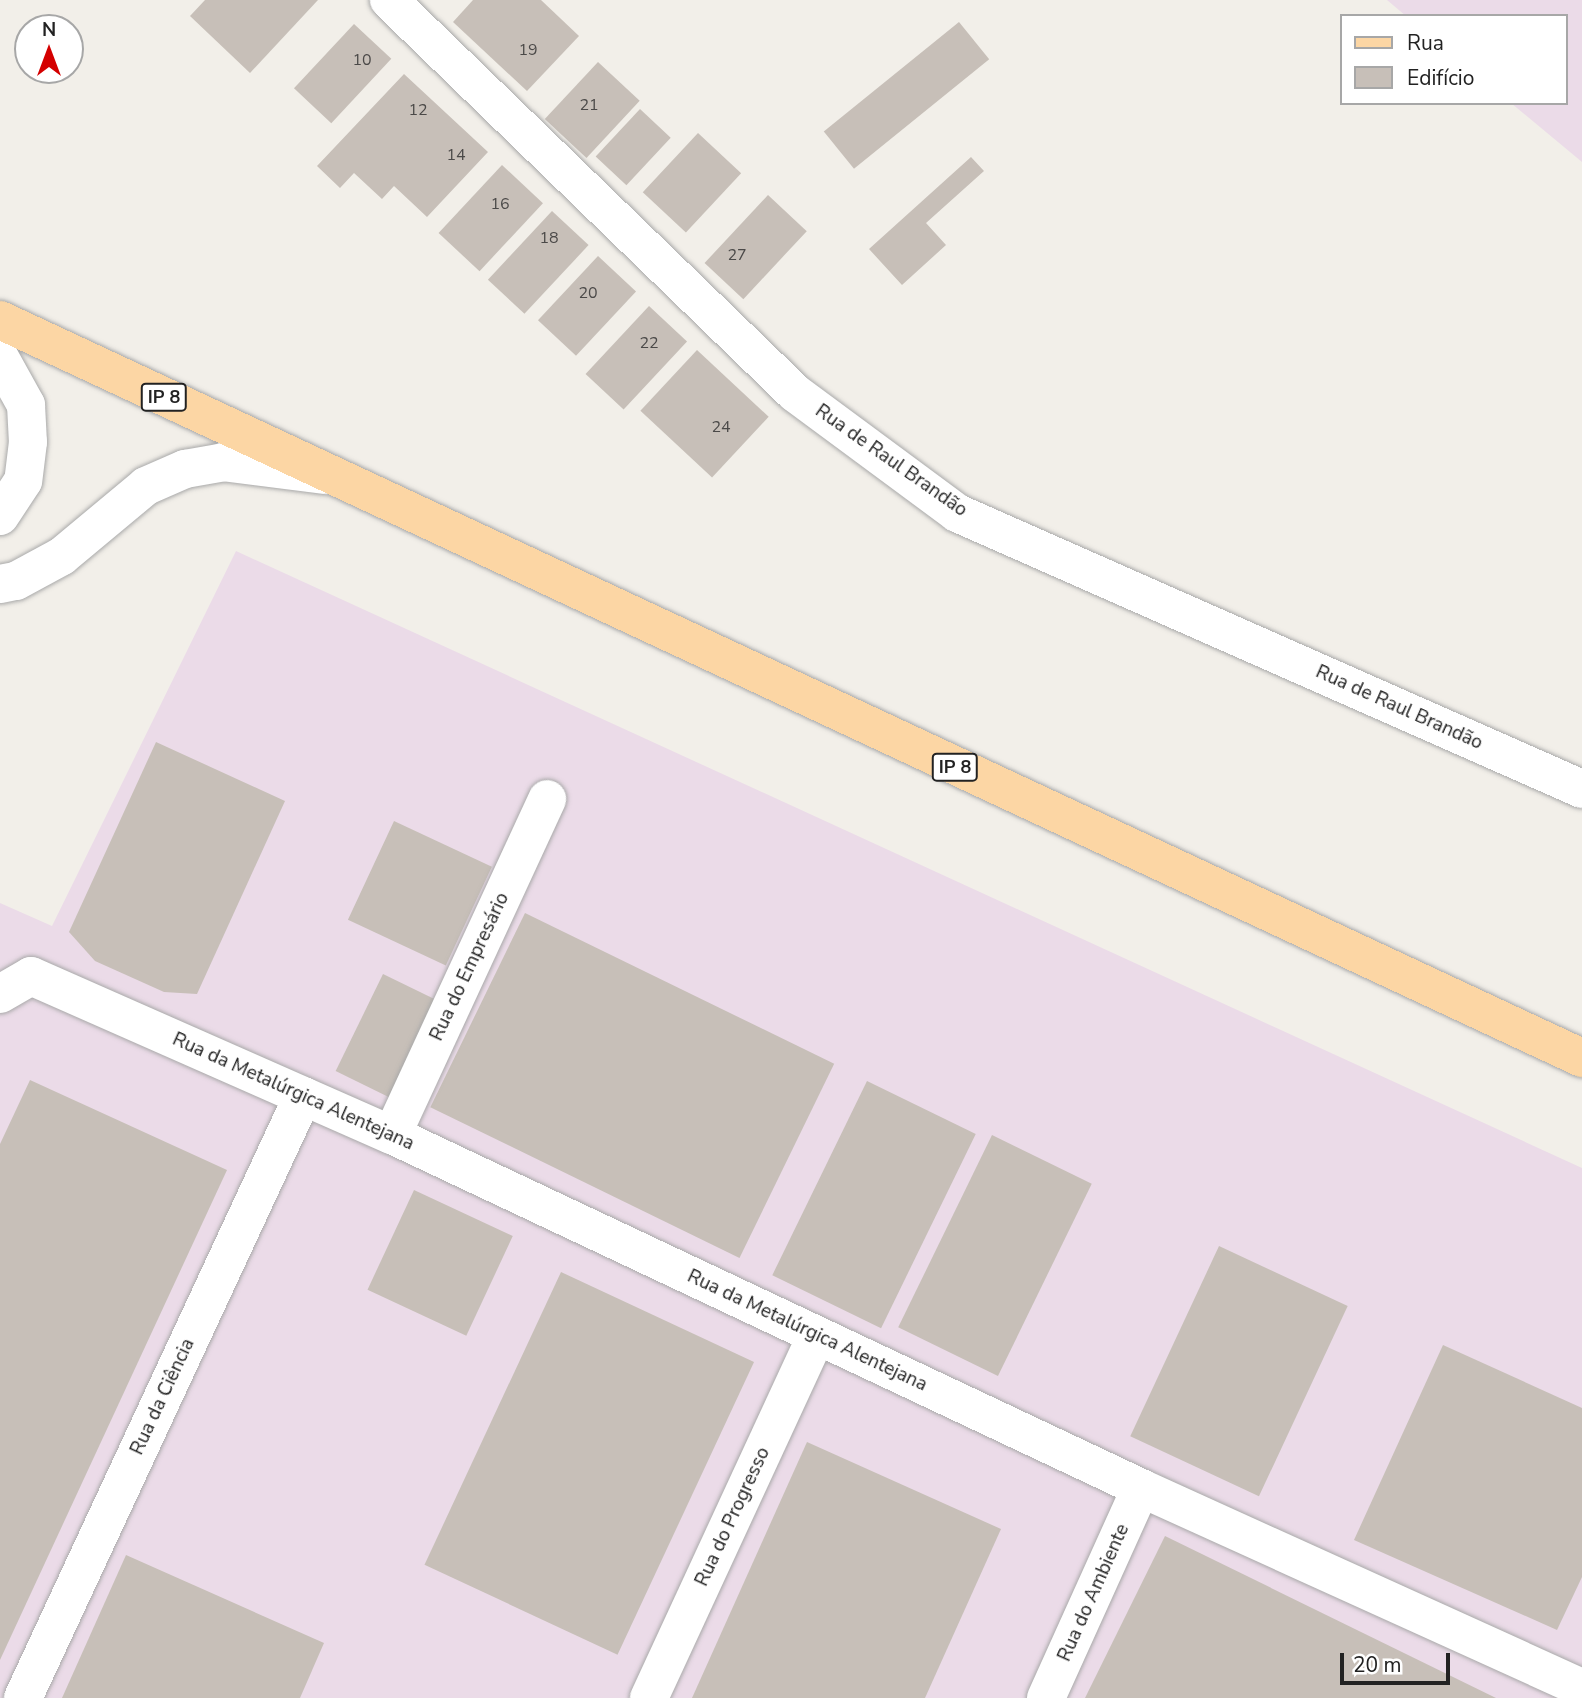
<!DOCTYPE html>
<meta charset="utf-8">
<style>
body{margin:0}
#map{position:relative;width:1582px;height:1698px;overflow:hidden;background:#f2efe9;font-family:"Nunito Sans",sans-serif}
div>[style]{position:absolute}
.industrial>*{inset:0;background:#ebdbe8}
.building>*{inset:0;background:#c7bfb8;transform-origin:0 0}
.roads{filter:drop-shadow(0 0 2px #a9a9a9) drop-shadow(0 0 2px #a9a9a9)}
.street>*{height:38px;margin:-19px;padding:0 19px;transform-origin:19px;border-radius:19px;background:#fff}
.primary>*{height:38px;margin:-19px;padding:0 19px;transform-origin:19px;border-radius:19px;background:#fcd6a4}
span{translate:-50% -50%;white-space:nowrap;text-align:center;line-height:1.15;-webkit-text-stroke:6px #fff;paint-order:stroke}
.number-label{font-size:16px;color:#4b4948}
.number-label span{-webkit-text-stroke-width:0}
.shield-label span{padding:2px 5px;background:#fff;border:2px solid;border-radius:5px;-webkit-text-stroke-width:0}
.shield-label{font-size:18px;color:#222;font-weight:700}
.street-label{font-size:19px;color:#222}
.legend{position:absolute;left:1340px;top:14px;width:228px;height:91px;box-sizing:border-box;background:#fff;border:2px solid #a7a7a7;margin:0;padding:9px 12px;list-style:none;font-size:21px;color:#222}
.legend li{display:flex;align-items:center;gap:14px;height:35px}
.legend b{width:35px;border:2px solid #a7a7a7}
.north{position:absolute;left:14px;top:14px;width:70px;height:70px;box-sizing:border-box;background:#fff;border:2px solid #a7a7a7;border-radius:50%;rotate:0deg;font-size:19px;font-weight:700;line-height:28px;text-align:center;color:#222}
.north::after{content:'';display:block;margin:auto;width:24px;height:32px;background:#d40000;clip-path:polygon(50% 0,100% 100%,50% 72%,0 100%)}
.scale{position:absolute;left:1340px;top:1653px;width:110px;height:32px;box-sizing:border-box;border:4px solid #222;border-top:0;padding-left:9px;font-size:21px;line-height:24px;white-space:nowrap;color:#222;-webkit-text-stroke:5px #fff;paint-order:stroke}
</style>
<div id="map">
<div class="industrial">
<i style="clip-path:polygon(1387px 0,1582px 0,1582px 162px,1511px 103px,1566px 103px,1566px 16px,1406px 16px)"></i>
<i style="clip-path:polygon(236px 551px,1582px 1168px,1582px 1698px,0 1698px,0 903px,52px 926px)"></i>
</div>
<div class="building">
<i style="clip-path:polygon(205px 0,318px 0,250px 73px,190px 16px)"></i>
<i style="clip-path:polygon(473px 0,541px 0,579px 36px,527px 91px,453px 22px)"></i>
<i style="left:959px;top:22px;width:48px;height:174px;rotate:51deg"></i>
<i style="left:354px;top:24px;width:51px;height:88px;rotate:43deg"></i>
<i style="left:598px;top:62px;width:57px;height:78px;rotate:43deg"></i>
<i style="clip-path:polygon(404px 74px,488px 152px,427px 217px,394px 186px,382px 199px,354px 173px,340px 188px,317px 166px)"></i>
<i style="left:640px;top:109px;width:42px;height:65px;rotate:43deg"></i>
<i style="left:698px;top:133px;width:59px;height:81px;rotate:43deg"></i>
<i style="clip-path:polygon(971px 157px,984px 171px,926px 223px,946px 245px,902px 285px,869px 249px)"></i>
<i style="left:502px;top:165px;width:56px;height:93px;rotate:43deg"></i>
<i style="left:768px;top:195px;width:53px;height:93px;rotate:43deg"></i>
<i style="left:552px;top:211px;width:50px;height:94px;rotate:43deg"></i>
<i style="left:598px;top:256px;width:52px;height:88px;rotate:43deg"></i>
<i style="left:649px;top:306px;width:52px;height:93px;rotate:43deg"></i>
<i style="left:697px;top:350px;width:98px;height:83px;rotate:43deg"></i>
<i style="clip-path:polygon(156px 742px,285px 801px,197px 994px,164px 992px,95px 961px,69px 932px)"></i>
<i style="left:394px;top:821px;width:108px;height:109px;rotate:25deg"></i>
<i style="left:525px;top:913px;width:344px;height:216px;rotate:26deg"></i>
<i style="left:383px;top:974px;width:64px;height:108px;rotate:26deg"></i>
<i style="clip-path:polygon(30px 1080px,227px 1170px,0 1660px,0 1144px)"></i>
<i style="left:867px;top:1081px;width:121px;height:216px;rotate:26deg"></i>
<i style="left:992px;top:1135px;width:111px;height:214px;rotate:26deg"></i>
<i style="left:414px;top:1190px;width:109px;height:110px;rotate:25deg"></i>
<i style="left:1219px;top:1246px;width:142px;height:210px;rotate:25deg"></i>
<i style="left:561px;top:1272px;width:213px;height:323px;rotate:25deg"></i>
<i style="clip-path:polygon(1443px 1345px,1582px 1408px,1582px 1577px,1557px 1630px,1354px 1540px)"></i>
<i style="clip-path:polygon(807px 1442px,1001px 1529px,925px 1698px,692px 1698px)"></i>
<i style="clip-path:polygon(1165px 1536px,1496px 1698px,1085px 1698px)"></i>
<i style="clip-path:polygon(126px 1555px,324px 1643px,300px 1698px,62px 1698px)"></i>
</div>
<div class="roads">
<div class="street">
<i style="left:389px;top:0;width:565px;rotate:44.07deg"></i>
<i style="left:795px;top:393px;width:202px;rotate:36.5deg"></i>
<i style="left:957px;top:513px;width:683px;rotate:23.83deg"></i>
<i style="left:0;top:358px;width:54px;rotate:61deg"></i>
<i style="left:26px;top:405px;width:37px;rotate:87deg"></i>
<i style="left:28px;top:442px;width:39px;rotate:97deg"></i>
<i style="left:23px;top:481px;width:42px;rotate:123.3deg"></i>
<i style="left:0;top:584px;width:16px;rotate:-11deg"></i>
<i style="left:16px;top:581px;width:52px;rotate:-28.5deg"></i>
<i style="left:62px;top:556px;width:109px;rotate:-39.8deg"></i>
<i style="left:146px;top:486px;width:43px;rotate:-23.6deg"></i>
<i style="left:185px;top:469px;width:39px;rotate:-10deg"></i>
<i style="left:223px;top:462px;width:103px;rotate:7.3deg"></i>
<i style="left:0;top:994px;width:36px;rotate:-30deg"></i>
<i style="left:31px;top:976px;width:394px;rotate:23.8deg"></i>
<i style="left:392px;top:1135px;width:828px;rotate:25.23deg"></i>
<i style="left:1141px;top:1488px;width:484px;rotate:24.4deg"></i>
<i style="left:392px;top:1135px;width:370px;rotate:-65.2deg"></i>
<i style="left:23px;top:1698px;width:664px;rotate:-65.06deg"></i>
<i style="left:649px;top:1698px;width:399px;rotate:-65.2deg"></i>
<i style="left:1046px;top:1698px;width:230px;rotate:-65.7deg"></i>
</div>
<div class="primary">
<i style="left:0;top:320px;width:1746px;rotate:25.01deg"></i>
</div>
</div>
<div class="number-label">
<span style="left:528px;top:50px">19</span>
<span style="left:362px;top:60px">10</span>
<span style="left:589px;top:105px">21</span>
<span style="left:418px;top:110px">12</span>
<span style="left:456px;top:155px">14</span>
<span style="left:500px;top:204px">16</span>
<span style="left:549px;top:238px">18</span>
<span style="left:737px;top:255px">27</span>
<span style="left:588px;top:293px">20</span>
<span style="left:649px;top:343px">22</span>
<span style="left:721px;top:427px">24</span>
</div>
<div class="shield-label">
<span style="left:164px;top:397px">IP 8</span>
<span style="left:955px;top:767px">IP 8</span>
</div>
<div class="street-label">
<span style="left:891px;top:461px;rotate:35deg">Rua de Raul Brandão</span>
<span style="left:1399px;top:708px;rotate:24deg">Rua de Raul Brandão</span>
<span style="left:470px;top:967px;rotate:-65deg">Rua do Empresário</span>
<span style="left:293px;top:1092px;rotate:24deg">Rua da Metalúrgica Alentejana</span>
<span style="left:807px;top:1331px;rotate:25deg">Rua da Metalúrgica Alentejana</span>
<span style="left:163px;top:1397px;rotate:-65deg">Rua da Ciência</span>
<span style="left:733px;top:1517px;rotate:-65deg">Rua do Progresso</span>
<span style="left:1094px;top:1593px;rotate:-66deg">Rua do Ambiente</span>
</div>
<ul class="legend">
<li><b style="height:9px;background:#fcd6a4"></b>Rua</li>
<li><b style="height:19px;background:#c7bfb8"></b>Edifício</li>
</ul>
<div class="north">N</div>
<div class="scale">20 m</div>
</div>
